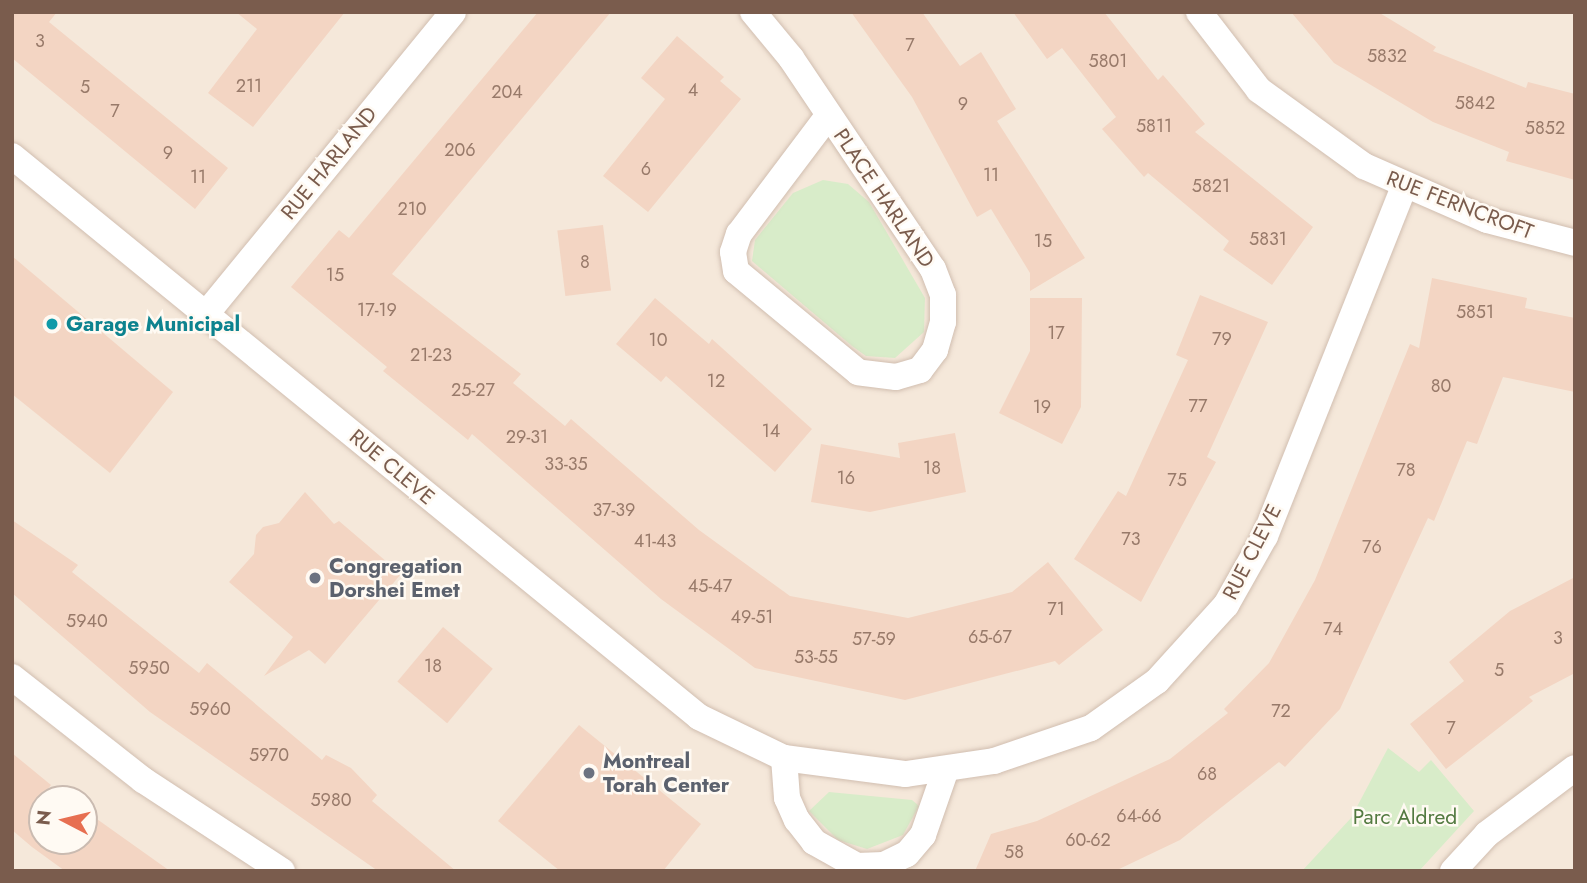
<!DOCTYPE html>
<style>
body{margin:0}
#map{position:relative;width:1587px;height:883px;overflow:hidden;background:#fdf6ec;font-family:Jost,sans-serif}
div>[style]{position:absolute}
.residential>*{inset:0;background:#f5e8da}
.green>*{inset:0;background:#d8ecc9}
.building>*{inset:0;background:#f3d5c3;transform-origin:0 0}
.roads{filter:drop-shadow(0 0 2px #d1beb0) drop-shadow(0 0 2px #d1beb0)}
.street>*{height:26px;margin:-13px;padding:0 13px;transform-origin:13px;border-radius:13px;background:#fff}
.dots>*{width:19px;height:19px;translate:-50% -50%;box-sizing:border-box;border:4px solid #fffaf3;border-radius:50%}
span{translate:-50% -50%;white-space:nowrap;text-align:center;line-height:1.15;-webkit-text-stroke:5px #fffaf3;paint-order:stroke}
.number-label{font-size:18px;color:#987a6a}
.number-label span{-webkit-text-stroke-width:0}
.street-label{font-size:21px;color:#7a5c4d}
.culture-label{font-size:21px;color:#0d838f;font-weight:700}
.left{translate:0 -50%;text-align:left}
.worship-label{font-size:21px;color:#5b616d;font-weight:700}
.park-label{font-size:21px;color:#537a41}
.frame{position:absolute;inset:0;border:14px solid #7a5c4d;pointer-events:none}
.north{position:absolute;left:28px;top:785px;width:70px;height:70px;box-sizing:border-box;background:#fffaf3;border:2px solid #cabbb1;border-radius:50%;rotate:277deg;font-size:19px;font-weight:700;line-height:28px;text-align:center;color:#7a5c4d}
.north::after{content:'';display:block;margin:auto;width:24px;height:32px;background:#e76f51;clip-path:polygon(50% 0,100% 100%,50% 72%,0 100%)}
</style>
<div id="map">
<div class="residential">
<i style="clip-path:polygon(evenodd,12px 12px,1575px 12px,1575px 871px,12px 871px,12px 12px,42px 799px,84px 799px,84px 841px,42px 841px,42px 799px)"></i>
</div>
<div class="green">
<i style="clip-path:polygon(823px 180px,848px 184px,869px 202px,925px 298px,924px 332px,895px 358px,866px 356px,852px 346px,752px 261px,755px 240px,793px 193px)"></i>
<i style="clip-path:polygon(1388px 748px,1419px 772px,1431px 760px,1474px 811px,1419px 871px,1302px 871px,1351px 818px)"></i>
<i style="clip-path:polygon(829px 792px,912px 800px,919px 806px,903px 835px,867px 849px,838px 840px,809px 811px)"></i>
</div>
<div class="building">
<i style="clip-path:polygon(12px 12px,57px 12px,49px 22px,228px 168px,195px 209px,12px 58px)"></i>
<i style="clip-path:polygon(236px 12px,345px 12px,253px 127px,208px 93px,257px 29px)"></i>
<i style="clip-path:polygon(538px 12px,611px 12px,392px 274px,521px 374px,513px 383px,565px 426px,571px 419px,699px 530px,790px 596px,908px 618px,1012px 592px,1048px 562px,1103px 630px,1059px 665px,1055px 661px,905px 700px,755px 668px,661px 599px,472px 434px,468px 440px,383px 371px,387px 367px,291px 287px,339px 230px,349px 238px)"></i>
<i style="clip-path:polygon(851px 12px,922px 12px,960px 66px,981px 52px,1016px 109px,997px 121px,1085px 258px,1030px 291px,1030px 273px,991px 209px,977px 217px,912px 97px)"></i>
<i style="clip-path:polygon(1013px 12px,1104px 12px,1158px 80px,1163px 75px,1205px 124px,1195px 132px,1313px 227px,1272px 285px,1223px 250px,1229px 241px,1148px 173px,1144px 177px,1102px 129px,1116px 117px,1062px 48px,1047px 59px)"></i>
<i style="clip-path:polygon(1291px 12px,1378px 12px,1436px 47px,1433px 51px,1526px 88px,1528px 82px,1575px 94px,1575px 180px,1506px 161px,1509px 152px,1433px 122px,1334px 63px)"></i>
<i style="clip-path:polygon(677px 36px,724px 77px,720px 81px,741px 99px,648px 212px,603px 176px,665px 99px,641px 78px)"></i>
<i style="left:603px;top:225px;width:66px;height:46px;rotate:83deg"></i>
<i style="clip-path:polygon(12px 256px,173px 392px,110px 473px,12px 394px)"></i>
<i style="clip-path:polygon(1432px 278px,1527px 298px,1525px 308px,1575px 318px,1575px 392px,1503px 377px,1477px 444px,1467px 441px,1434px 521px,1428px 518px,1340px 709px,1285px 767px,1279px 762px,1180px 840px,1115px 871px,975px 871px,991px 834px,1037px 821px,1170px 759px,1228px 713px,1224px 709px,1269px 663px,1315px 580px,1410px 344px,1419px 348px)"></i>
<i style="clip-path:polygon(1200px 295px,1268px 322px,1207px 457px,1216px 462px,1141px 602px,1074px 559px,1118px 491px,1126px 496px,1188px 360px,1176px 355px)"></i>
<i style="clip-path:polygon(655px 298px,709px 344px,712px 339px,812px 429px,775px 472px,666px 376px,661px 382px,616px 344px)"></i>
<i style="clip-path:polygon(1030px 298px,1082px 298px,1081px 407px,1062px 444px,999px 413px,1030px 351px)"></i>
<i style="clip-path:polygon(955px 433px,966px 492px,870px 512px,811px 502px,821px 444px,900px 458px,898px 443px)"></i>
<i style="clip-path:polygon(305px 492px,334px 524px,339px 521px,401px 574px,325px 664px,309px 650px,264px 676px,293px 637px,229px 582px,254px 554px,256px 535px,263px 527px,279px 523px)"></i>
<i style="clip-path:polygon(12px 520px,78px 565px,72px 572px,199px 673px,207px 663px,322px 760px,326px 755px,351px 768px,377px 795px,372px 801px,456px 871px,378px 871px,150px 712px,12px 593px)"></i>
<i style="clip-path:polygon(1575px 577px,1575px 673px,1529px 697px,1533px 701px,1446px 769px,1410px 724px,1464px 681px,1449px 662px,1510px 611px)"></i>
<i style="left:443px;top:627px;width:65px;height:71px;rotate:40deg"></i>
<i style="clip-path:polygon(579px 725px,701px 824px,663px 871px,560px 871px,498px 821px)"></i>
<i style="clip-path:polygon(12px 753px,51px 785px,42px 797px,42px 841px,84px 841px,87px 812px,170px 871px,65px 871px,32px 847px,12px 830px)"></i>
</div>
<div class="roads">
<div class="street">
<i style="left:753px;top:12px;width:60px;rotate:50.4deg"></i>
<i style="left:791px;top:58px;width:254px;rotate:56.1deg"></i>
<i style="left:933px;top:269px;width:28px;rotate:69deg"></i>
<i style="left:943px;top:295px;width:27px;rotate:90deg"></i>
<i style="left:943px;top:322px;width:29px;rotate:106deg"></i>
<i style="left:935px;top:350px;width:25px;rotate:127deg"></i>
<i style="left:920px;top:370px;width:25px;rotate:164deg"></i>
<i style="left:896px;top:377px;width:38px;rotate:-173deg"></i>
<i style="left:858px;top:372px;width:158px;rotate:-140.4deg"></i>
<i style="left:736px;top:271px;width:19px;rotate:-99deg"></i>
<i style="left:733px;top:252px;width:19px;rotate:-72deg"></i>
<i style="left:739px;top:234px;width:148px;rotate:-53deg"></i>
<i style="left:1199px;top:12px;width:98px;rotate:52.4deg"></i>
<i style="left:1259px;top:90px;width:130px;rotate:35.9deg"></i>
<i style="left:1364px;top:166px;width:134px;rotate:23.7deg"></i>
<i style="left:1487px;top:220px;width:91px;rotate:14.6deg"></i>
<i style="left:12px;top:156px;width:887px;rotate:39.23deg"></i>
<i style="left:699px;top:717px;width:94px;rotate:25.8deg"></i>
<i style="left:784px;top:758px;width:123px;rotate:7.5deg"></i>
<i style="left:906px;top:774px;width:89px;rotate:-8.4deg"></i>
<i style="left:994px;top:761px;width:102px;rotate:-18.8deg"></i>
<i style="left:1091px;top:728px;width:81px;rotate:-35.5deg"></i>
<i style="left:1157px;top:681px;width:103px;rotate:-47.8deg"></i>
<i style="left:1226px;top:605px;width:79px;rotate:-60.5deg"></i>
<i style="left:1265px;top:536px;width:376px;rotate:-68.3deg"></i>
<i style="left:206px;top:314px;width:390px;rotate:-50.7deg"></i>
<i style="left:12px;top:677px;width:167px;rotate:38.2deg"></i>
<i style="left:143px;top:780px;width:166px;rotate:33.2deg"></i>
<i style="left:784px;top:758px;width:40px;rotate:85.7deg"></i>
<i style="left:787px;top:798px;width:24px;rotate:66deg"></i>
<i style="left:797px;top:820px;width:28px;rotate:52deg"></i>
<i style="left:814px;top:842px;width:49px;rotate:29.2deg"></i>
<i style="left:857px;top:866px;width:27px;rotate:-2deg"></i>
<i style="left:884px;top:865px;width:25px;rotate:-26deg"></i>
<i style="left:907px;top:854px;width:25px;rotate:-50deg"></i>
<i style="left:923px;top:835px;width:67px;rotate:-70.8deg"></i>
<i style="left:1453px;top:871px;width:50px;rotate:-47.4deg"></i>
<i style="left:1487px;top:834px;width:110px;rotate:-36.9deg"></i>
</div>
</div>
<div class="dots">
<i style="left:52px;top:324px;background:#0f9aa8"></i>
<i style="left:315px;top:578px;background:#6b7280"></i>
<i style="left:589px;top:773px;background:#6b7280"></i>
</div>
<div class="number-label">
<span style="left:40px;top:41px">3</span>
<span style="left:910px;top:45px">7</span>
<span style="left:1387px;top:56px">5832</span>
<span style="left:1108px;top:61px">5801</span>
<span style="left:249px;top:86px">211</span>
<span style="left:85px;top:87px">5</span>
<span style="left:693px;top:90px">4</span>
<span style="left:507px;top:92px">204</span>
<span style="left:1475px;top:103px">5842</span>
<span style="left:963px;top:104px">9</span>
<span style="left:115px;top:111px">7</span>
<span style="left:1154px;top:126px">5811</span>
<span style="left:1545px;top:128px">5852</span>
<span style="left:460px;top:150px">206</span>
<span style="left:168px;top:153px">9</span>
<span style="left:646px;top:169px">6</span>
<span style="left:991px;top:175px">11</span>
<span style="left:198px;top:177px">11</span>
<span style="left:1211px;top:186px">5821</span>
<span style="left:412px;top:209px">210</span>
<span style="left:1268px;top:239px">5831</span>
<span style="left:1043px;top:241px">15</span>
<span style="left:585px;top:262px">8</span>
<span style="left:335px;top:275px">15</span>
<span style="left:377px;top:310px">17-19</span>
<span style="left:1475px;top:312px">5851</span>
<span style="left:1056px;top:333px">17</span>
<span style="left:1222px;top:339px">79</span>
<span style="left:658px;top:340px">10</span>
<span style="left:431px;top:355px">21-23</span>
<span style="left:716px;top:381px">12</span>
<span style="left:1441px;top:386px">80</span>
<span style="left:473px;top:390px">25-27</span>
<span style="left:1198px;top:406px">77</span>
<span style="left:1042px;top:407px">19</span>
<span style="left:771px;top:431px">14</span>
<span style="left:527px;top:437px">29-31</span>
<span style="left:566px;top:464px">33-35</span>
<span style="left:932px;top:468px">18</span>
<span style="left:1406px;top:470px">78</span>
<span style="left:846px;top:478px">16</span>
<span style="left:1177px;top:480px">75</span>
<span style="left:614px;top:510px">37-39</span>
<span style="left:1131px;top:539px">73</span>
<span style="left:655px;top:541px">41-43</span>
<span style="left:1372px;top:547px">76</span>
<span style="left:710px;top:586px">45-47</span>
<span style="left:1056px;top:609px">71</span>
<span style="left:752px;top:617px">49-51</span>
<span style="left:87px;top:621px">5940</span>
<span style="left:1333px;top:629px">74</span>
<span style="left:990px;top:637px">65-67</span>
<span style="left:1558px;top:638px">3</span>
<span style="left:874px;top:639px">57-59</span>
<span style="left:816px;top:657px">53-55</span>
<span style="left:433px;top:666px">18</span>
<span style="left:149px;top:668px">5950</span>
<span style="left:1499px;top:670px">5</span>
<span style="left:210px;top:709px">5960</span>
<span style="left:1281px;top:711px">72</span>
<span style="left:1451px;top:728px">7</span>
<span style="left:269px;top:755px">5970</span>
<span style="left:1207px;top:774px">68</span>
<span style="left:331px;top:800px">5980</span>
<span style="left:1139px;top:816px">64-66</span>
<span style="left:1088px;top:840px">60-62</span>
<span style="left:1014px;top:852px">58</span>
</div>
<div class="street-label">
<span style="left:329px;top:163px;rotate:-51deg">RUE HARLAND</span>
<span style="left:884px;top:198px;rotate:56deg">PLACE HARLAND</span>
<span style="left:1460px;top:205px;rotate:21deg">RUE FERNCROFT</span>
<span style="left:392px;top:467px;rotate:40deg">RUE CLEVE</span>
<span style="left:1252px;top:552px;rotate:-63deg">RUE CLEVE</span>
</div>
<div class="culture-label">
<span class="left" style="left:66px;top:324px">Garage Municipal</span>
</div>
<div class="worship-label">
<span class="left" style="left:329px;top:578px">Congregation<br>Dorshei Emet</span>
<span class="left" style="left:603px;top:773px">Montreal<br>Torah Center</span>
</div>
<div class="park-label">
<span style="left:1405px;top:817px">Parc Aldred</span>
</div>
<div class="frame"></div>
<div class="north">N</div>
</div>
